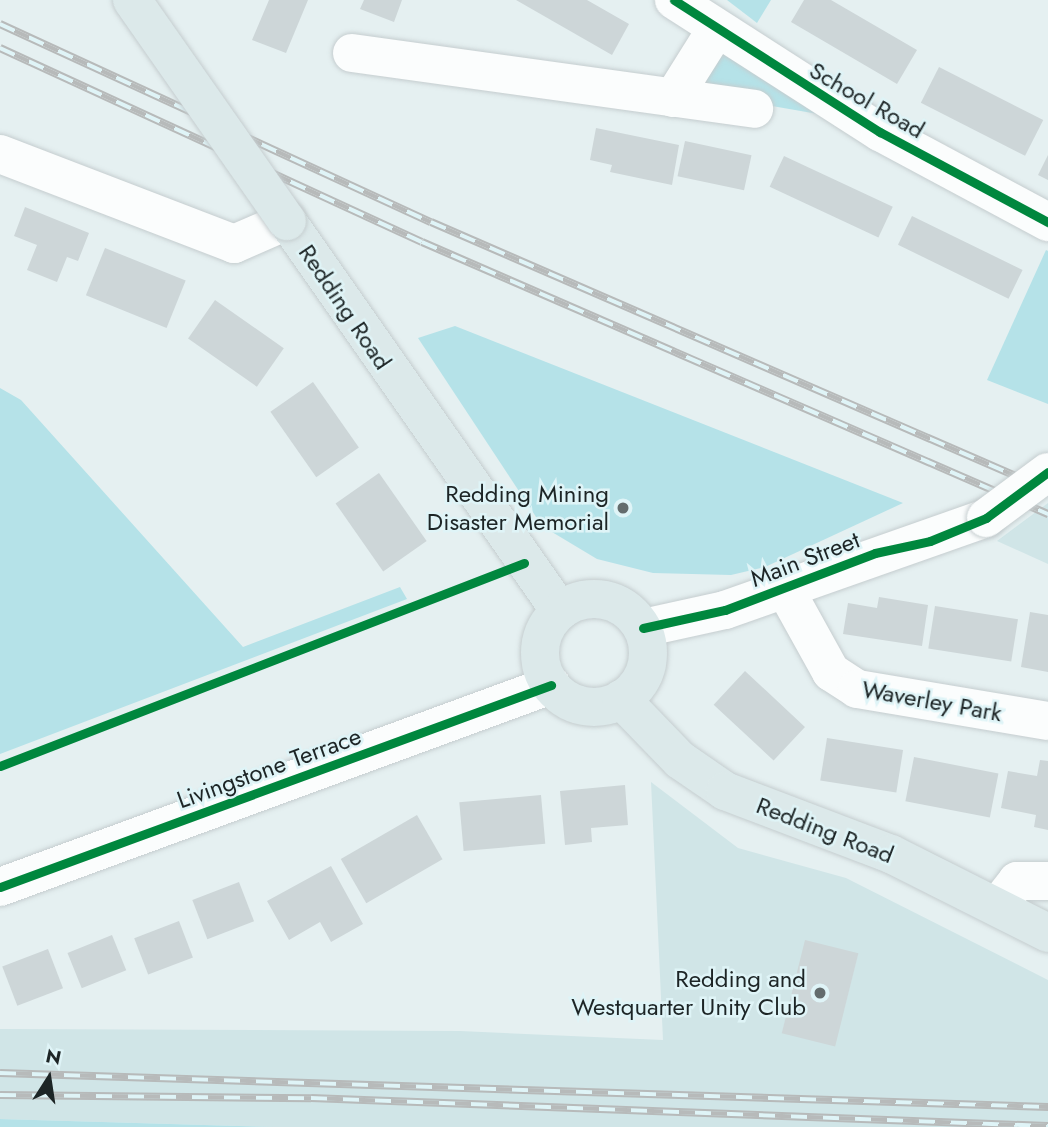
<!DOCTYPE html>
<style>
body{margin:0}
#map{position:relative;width:1048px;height:1127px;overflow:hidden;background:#e5f0f1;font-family:Jost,sans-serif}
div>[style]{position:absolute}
.built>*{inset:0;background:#d0e5e7}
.green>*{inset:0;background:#b5e2e8}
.building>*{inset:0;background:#cdd6d8;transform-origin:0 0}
.roads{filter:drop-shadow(0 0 2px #c5cdcf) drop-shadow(0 0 2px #c5cdcf)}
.minor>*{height:38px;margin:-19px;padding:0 19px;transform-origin:19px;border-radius:19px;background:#fbfdfd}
.major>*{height:38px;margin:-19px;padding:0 19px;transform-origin:19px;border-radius:19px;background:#dce9ea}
.major>.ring{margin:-19px;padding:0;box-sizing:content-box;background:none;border:38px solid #dce9ea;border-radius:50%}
.rail>*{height:8px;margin-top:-4px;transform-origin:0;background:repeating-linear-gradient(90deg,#dff4f7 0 16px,#b7baba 0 32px);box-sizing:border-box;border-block:2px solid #b7baba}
.bridges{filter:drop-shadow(0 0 2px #c5cdcf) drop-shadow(0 0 2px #c5cdcf)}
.minor-bridge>*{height:38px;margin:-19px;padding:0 19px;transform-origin:19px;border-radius:19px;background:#fbfdfd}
.major-bridge>*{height:38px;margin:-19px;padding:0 19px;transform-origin:19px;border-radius:19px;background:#dce9ea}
.cycleway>*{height:9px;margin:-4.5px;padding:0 4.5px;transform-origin:4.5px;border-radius:4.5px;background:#00873e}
.dots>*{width:19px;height:19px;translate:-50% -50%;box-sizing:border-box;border:4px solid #dff4f7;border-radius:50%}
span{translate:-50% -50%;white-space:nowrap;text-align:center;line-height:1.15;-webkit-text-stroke:5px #dff4f7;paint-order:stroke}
.street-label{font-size:24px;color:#1d2526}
.poi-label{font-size:24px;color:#1d2526}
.right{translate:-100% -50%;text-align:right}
.north{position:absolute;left:14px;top:1043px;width:70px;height:70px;-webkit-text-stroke:5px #dff4f7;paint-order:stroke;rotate:12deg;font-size:19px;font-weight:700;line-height:28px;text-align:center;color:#1d2526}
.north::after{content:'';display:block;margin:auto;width:24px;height:32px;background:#1d2526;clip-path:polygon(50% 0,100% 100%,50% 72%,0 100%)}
</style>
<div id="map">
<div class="built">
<i style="clip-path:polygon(1048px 503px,1048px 564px,997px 541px)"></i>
<i style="clip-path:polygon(651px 782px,738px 848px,846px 878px,1048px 980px,1048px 1127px,274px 1127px,0 1119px,0 1029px,460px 1031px,663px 1040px)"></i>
</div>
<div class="green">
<i style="clip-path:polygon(727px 0,771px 0,757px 23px)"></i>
<i style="clip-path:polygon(731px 53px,818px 114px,737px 100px,697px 80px,704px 56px)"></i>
<i style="clip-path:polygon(1046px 250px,1048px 251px,1048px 404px,987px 380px)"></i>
<i style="clip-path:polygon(455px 326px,903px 503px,765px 567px,731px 575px,653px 573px,597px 559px,542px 526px,418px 338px)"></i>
<i style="clip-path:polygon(0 388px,21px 400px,243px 647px,400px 587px,407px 599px,0 754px)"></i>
<i style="clip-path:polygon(0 1119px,274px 1127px,0 1127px)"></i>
</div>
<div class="building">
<i style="clip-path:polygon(269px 0,308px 0,286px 53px,252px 40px)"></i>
<i style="clip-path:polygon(364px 0,402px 0,394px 22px,360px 9px)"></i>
<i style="clip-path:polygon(516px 0,587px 0,629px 24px,612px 55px)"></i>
<i style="clip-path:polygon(804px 0,831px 0,917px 50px,897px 84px,791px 22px)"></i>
<i style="left:939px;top:67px;width:117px;height:40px;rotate:27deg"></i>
<i style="clip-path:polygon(596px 128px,679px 145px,672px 185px,610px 172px,612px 165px,590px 160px)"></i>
<i style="left:685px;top:141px;width:68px;height:36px;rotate:12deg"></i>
<i style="clip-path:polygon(1048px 155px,1048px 180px,1038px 175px)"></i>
<i style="left:784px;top:156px;width:120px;height:34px;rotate:25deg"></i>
<i style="clip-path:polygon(25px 207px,89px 233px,78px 261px,67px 257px,57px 282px,27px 270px,37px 245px,14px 236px)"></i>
<i style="left:912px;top:216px;width:123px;height:32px;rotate:26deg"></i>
<i style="left:105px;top:248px;width:87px;height:51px;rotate:22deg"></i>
<i style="left:215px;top:300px;width:84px;height:47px;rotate:35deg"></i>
<i style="left:313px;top:382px;width:80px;height:52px;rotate:55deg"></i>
<i style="left:379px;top:473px;width:83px;height:53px;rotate:55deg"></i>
<i style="clip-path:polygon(879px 597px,928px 605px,922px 646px,843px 634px,848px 603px,877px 608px)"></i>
<i style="left:935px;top:606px;width:84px;height:43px;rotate:9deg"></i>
<i style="clip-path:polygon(1030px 612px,1048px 615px,1048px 672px,1021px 667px)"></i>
<i style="left:745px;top:671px;width:82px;height:46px;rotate:43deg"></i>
<i style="left:827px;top:738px;width:77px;height:43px;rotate:9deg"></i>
<i style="left:914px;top:757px;width:86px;height:45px;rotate:11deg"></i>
<i style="clip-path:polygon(1040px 760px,1048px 761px,1048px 830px,1034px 827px,1036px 815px,1001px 808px,1008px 771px,1037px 776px)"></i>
<i style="clip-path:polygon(625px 785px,628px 825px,591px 828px,592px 842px,565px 845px,560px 791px)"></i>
<i style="left:541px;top:795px;width:49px;height:82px;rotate:85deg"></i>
<i style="left:417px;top:815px;width:51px;height:88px;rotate:60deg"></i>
<i style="clip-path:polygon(331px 866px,363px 924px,331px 942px,320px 922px,289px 940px,267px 901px)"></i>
<i style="left:239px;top:882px;width:42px;height:50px;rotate:69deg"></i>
<i style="left:179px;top:921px;width:39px;height:48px;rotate:69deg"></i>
<i style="left:112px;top:935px;width:38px;height:48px;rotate:68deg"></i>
<i style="left:805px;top:940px;width:55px;height:96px;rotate:14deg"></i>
<i style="left:48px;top:949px;width:42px;height:49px;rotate:69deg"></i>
</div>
<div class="roads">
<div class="minor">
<i style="left:674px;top:0;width:245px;rotate:32.7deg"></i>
<i style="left:880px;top:132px;width:191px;rotate:28.2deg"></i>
<i style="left:352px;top:53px;width:406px;rotate:7.9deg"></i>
<i style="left:673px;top:98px;width:79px;rotate:-57.9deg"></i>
<i style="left:0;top:154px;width:251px;rotate:21deg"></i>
<i style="left:234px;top:244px;width:58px;rotate:-23.5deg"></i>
<i style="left:785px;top:589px;width:95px;rotate:61deg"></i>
<i style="left:831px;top:672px;width:31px;rotate:33deg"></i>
<i style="left:857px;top:689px;width:194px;rotate:9.5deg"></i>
<i style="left:643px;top:628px;width:84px;rotate:-12.4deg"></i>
<i style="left:725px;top:610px;width:277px;rotate:-19.4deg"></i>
<i style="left:0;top:887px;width:587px;rotate:-20.13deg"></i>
<i style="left:1000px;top:903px;width:28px;rotate:-52deg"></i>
<i style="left:1017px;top:881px;width:31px"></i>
</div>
<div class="major">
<i style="left:287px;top:221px;width:476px;rotate:55deg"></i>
<i class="ring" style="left:540px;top:599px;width:70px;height:70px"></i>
<i style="left:621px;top:699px;width:85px;rotate:46deg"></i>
<i style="left:680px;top:760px;width:55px;rotate:34.6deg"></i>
<i style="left:725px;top:791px;width:178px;rotate:20.8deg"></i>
<i style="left:891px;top:854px;width:176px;rotate:26.7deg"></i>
</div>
</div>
<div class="rail">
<i style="left:0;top:24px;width:474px;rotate:24.7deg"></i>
<i style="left:431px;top:222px;width:673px;rotate:23.48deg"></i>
<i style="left:0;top:48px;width:464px;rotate:24.7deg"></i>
<i style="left:422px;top:242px;width:683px;rotate:23.49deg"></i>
<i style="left:0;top:1073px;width:1049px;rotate:1.86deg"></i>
<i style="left:0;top:1095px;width:311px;rotate:0.6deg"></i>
<i style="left:311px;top:1098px;width:738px;rotate:2.18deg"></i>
</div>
<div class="bridges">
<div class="minor-bridge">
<i style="left:986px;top:518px;width:77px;rotate:-36.6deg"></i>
</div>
<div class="major-bridge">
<i style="left:132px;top:0;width:270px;rotate:55deg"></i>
</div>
</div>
<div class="cycleway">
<i style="left:674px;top:0;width:245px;rotate:32.7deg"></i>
<i style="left:880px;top:132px;width:191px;rotate:28.2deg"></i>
<i style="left:643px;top:628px;width:84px;rotate:-12.4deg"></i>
<i style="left:725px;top:610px;width:160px;rotate:-20.8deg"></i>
<i style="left:875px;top:553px;width:56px;rotate:-12.3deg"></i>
<i style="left:930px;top:541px;width:61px;rotate:-22.3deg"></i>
<i style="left:986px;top:518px;width:77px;rotate:-36.6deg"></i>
<i style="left:0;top:766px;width:562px;rotate:-21.18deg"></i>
<i style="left:0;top:887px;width:587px;rotate:-20.13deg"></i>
</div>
<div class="dots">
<i style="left:623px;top:508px;background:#636c6d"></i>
<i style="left:820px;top:993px;background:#636c6d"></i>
</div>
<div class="street-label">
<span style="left:867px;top:100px;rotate:30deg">School Road</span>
<span style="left:345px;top:307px;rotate:56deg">Redding Road</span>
<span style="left:805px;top:559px;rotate:-21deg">Main Street</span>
<span style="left:932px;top:701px;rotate:10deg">Waverley Park</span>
<span style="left:269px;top:768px;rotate:-20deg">Livingstone Terrace</span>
<span style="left:825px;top:830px;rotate:21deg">Redding Road</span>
</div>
<div class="poi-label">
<span class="right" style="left:609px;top:508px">Redding Mining<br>Disaster Memorial</span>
<span class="right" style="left:806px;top:993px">Redding and<br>Westquarter Unity Club</span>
</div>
<div class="north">N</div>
</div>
